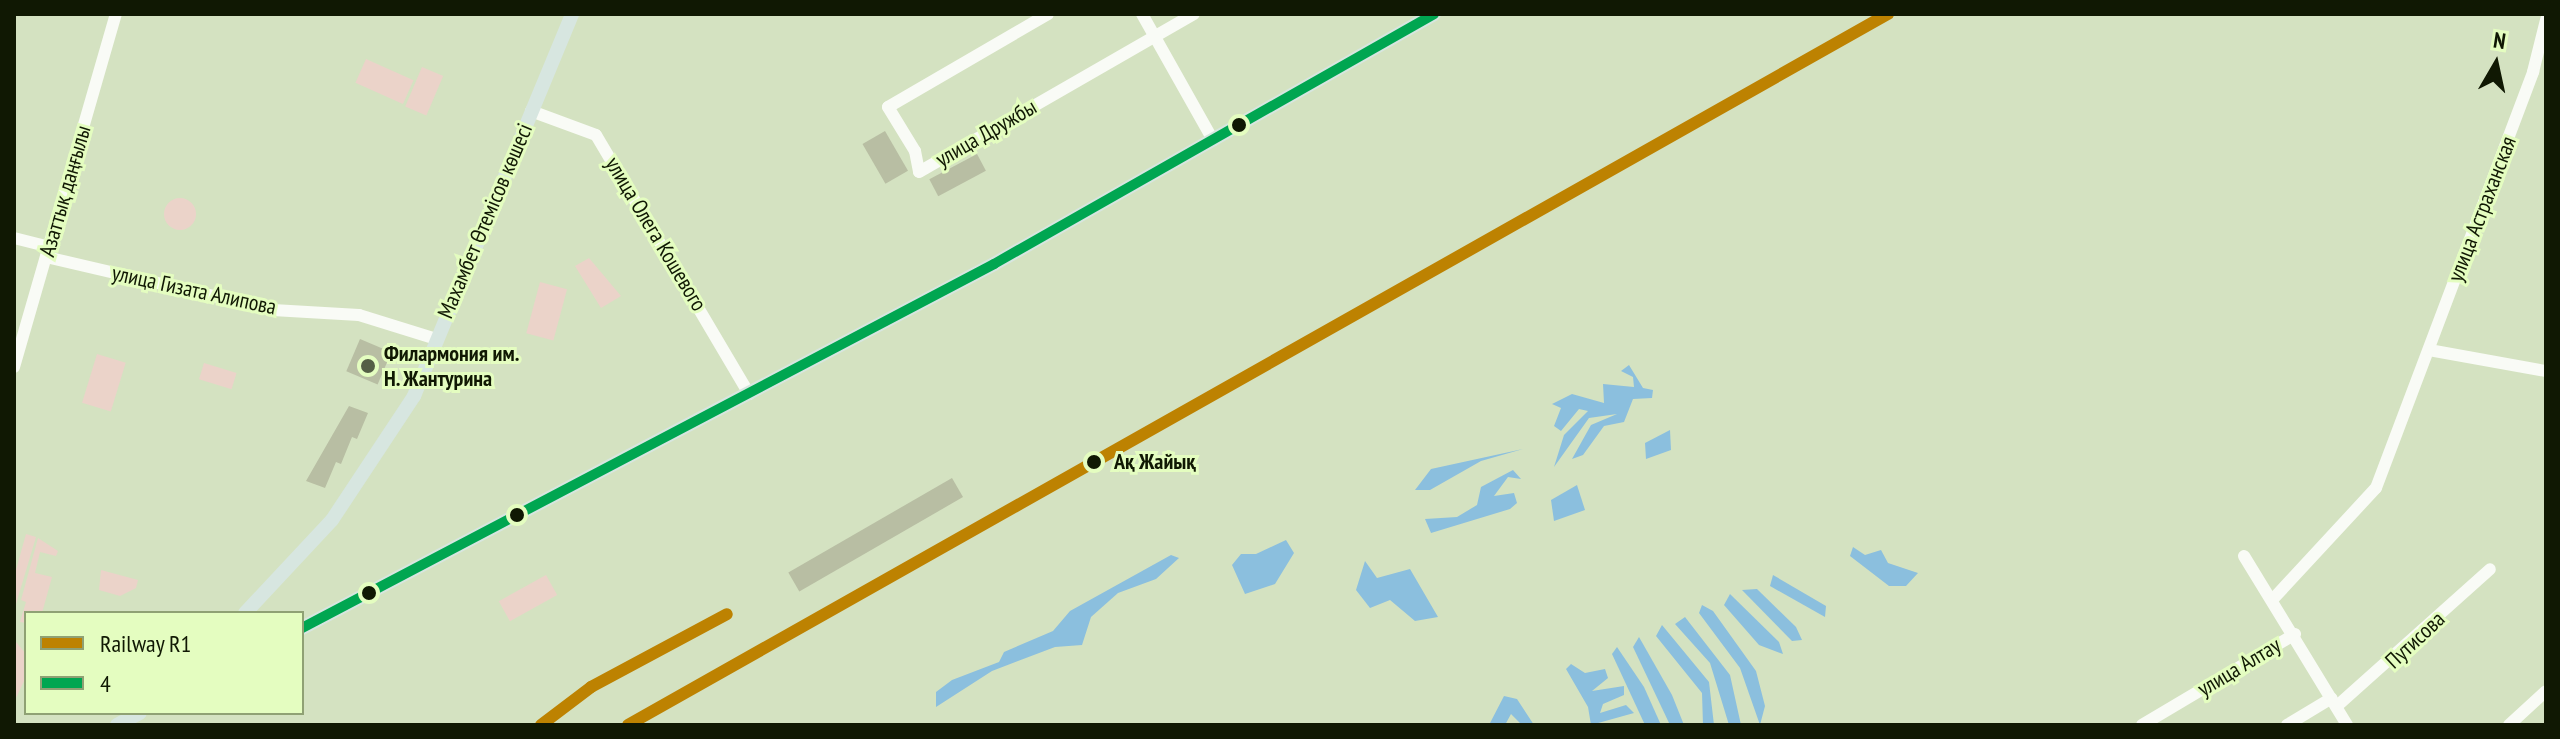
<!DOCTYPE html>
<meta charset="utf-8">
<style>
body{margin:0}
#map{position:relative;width:2560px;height:739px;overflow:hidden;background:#d4e2c1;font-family:"PT Sans Narrow",sans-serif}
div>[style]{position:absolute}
.green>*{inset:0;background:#ebd3c9;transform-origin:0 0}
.round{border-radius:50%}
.water>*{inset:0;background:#8bbfde}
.building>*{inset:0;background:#b8bea3;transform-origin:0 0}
.minor>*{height:12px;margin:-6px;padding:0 6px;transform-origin:6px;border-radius:6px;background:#f9fbf6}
.major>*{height:14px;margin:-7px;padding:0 7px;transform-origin:7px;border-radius:7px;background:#d7e6e0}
.bus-1>*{height:10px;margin:-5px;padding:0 5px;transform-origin:5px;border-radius:5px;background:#00a651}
.rail-1>*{height:12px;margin:-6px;padding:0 6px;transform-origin:6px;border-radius:6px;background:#bd8201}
.dots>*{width:22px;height:22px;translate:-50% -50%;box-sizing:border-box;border:4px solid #e4fdc0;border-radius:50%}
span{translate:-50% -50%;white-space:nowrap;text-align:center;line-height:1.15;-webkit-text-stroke:6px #e4fdc0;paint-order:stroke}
.street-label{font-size:22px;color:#101803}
.poi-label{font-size:22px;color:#101803;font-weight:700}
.left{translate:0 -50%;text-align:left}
.stop-label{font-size:22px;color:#101803;font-weight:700}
.frame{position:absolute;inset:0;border:16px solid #101803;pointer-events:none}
.legend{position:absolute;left:24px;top:611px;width:280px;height:104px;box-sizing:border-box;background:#e4fdc0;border:2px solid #8fa174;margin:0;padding:10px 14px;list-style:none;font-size:24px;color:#101803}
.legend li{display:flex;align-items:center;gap:16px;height:40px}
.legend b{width:40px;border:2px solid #8fa174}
.north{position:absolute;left:2456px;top:24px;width:80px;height:80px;-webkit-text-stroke:6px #e4fdc0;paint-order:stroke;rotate:9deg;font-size:22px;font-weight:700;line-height:32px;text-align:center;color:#101803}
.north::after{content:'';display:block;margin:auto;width:28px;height:36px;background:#101803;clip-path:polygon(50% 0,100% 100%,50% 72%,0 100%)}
</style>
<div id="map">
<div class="green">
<i style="left:366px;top:59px;width:52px;height:26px;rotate:24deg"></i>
<i style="left:422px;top:67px;width:23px;height:43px;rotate:23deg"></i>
<i class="round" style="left:164px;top:198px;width:32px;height:32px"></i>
<i style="clip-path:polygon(589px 258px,621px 296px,601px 308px,575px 266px)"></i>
<i style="left:540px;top:282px;width:28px;height:53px;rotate:15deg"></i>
<i style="left:97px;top:354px;width:30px;height:51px;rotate:17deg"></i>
<i style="left:204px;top:363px;width:34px;height:17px;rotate:17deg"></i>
<i style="clip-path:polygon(26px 534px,36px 537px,16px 604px,14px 577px)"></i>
<i style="clip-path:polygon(38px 538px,58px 551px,56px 556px,40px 552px,35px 573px,52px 577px,42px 613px,26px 613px,26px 623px,20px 622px,26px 602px,21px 600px)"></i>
<i style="clip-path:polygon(101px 570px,138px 580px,136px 588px,120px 596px,99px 590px)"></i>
<i style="left:546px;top:575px;width:23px;height:54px;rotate:61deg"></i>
<i style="clip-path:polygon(16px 642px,26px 654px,26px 677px,14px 702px)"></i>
</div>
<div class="water">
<i style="clip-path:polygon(1629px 365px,1643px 388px,1653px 390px,1652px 398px,1633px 399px,1624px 422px,1604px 426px,1583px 455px,1572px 459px,1591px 425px,1617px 414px,1589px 418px,1554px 467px,1564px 435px,1588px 411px,1579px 409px,1561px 431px,1554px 426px,1561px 408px,1552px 404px,1572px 394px,1604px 403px,1603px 384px,1634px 387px,1633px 377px,1621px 371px)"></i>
<i style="clip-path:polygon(1670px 430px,1671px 450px,1646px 459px,1645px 443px)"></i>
<i style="clip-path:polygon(1523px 449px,1481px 461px,1430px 490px,1415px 490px,1431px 469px)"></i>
<i style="clip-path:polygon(1513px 470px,1521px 479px,1508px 477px,1494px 496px,1514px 493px,1517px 503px,1510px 509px,1431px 533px,1425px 519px,1457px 517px,1477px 505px,1481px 487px)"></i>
<i style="clip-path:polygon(1577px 485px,1585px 510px,1554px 521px,1551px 500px)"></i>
<i style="clip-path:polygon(1286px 540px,1294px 553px,1275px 584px,1245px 594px,1232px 565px,1241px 554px,1256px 554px)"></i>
<i style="clip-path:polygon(1853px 547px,1865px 555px,1881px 550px,1888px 563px,1918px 573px,1906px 586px,1889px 586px,1850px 556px)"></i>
<i style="clip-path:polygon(1171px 555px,1179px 558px,1156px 579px,1118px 593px,1091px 617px,1082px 645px,1055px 647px,992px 671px,936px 707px,936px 692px,952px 680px,999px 662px,1004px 652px,1053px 631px,1070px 611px)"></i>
<i style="clip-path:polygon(1365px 561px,1377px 578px,1410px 569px,1438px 617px,1415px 621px,1390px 600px,1370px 608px,1356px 590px)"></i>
<i style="clip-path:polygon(1773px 575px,1826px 606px,1825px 617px,1770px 586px)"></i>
<i style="clip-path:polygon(1757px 589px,1796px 627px,1802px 640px,1792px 641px,1742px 590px)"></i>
<i style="clip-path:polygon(1730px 594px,1779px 642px,1783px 654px,1759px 645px,1724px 605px)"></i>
<i style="clip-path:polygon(1702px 605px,1713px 611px,1756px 671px,1765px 706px,1760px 725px,1740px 668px,1699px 613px)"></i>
<i style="clip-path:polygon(1685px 617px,1730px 675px,1741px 725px,1729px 725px,1710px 663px,1675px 624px)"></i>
<i style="clip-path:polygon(1662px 625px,1709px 682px,1714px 725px,1703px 725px,1702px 693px,1656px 636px)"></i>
<i style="clip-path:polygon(1639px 637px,1672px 695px,1684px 725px,1670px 725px,1633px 647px)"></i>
<i style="clip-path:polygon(1617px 647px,1644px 687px,1661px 725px,1645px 725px,1612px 654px)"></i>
<i style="clip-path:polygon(1571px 664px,1585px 673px,1605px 669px,1608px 678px,1592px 691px,1624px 686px,1624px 695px,1603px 704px,1600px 713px,1626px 705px,1634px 713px,1591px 725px,1588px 707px,1566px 669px)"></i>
<i style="clip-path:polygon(1504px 696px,1517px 699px,1534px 725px,1522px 725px,1511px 714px,1505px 725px,1489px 725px)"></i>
</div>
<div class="building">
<i style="left:885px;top:131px;width:46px;height:26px;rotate:60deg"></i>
<i style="left:977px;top:154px;width:19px;height:54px;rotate:62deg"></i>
<i style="left:360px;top:339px;width:34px;height:35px;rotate:23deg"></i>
<i style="clip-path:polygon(349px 406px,368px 413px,357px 439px,352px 437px,341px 464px,336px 462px,325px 488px,306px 481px)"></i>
<i style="left:952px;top:478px;width:22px;height:189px;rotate:60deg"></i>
</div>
<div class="minor">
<i style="left:1048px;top:14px;width:185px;rotate:149.8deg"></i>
<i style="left:888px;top:107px;width:52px;rotate:58.5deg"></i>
<i style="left:915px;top:151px;width:21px;rotate:79deg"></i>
<i style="left:919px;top:172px;width:317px;rotate:-29.9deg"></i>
<i style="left:1142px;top:14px;width:145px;rotate:60.6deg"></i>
<i style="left:531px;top:111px;width:69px;rotate:20.3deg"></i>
<i style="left:596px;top:135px;width:301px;rotate:59.4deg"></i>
<i style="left:14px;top:238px;width:37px;rotate:14deg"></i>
<i style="left:46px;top:257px;width:233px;rotate:13.1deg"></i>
<i style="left:273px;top:310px;width:86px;rotate:3.3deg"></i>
<i style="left:359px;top:315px;width:81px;rotate:17.3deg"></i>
<i style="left:2429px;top:350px;width:119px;rotate:10.2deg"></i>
<i style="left:14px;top:367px;width:367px;rotate:-73.9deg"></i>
<i style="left:2244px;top:556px;width:198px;rotate:58.6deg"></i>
<i style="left:2274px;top:598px;width:150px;rotate:-47.2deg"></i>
<i style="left:2376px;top:488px;width:445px;rotate:-69.3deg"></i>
<i style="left:2533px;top:72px;width:54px;rotate:-76deg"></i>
<i style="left:2337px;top:706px;width:205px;rotate:-41.8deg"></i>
<i style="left:2142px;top:725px;width:178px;rotate:-30.7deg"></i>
<i style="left:2287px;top:725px;width:52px;rotate:-31deg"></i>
<i style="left:2509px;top:725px;width:50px;rotate:-42.6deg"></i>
</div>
<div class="major">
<i style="left:245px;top:613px;width:127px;rotate:-46.9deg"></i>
<i style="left:332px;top:520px;width:149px;rotate:-56.5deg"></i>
<i style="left:414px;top:396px;width:413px;rotate:-67.5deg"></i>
<i style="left:302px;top:628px;width:782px;rotate:-27.74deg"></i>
<i style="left:994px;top:264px;width:506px;rotate:-29.6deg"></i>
<i style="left:117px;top:725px;width:26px;rotate:-28deg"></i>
</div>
<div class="bus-1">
<i style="left:302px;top:628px;width:782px;rotate:-27.74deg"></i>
<i style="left:994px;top:264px;width:506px;rotate:-29.6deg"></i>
</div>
<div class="rail-1">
<i style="left:541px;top:725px;width:63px;rotate:-37.2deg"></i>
<i style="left:591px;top:687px;width:154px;rotate:-28.2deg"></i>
<i style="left:628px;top:725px;width:1447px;rotate:-29.44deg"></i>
</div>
<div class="dots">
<i style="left:1239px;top:125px;background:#101803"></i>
<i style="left:368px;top:366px;background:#555f46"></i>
<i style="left:1094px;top:462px;background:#101803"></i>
<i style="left:517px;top:515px;background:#101803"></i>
<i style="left:369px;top:593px;background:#101803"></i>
</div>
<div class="street-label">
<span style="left:986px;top:133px;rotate:-30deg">улица Дружбы</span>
<span style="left:65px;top:191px;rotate:-74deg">Азаттық даңғылы</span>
<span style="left:2482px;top:209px;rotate:-69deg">улица Астраханская</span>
<span style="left:485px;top:221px;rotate:-67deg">Махамбет Өтемісов көшесі</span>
<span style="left:656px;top:234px;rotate:59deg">улица Олега Кошевого</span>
<span style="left:194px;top:290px;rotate:12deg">улица Гизата Алипова</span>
<span style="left:2415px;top:640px;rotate:-43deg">Путисова</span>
<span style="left:2239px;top:667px;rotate:-31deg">улица Алтау</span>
</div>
<div class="poi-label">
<span class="left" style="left:384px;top:366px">Филармония им.<br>Н. Жантурина</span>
</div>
<div class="stop-label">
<span class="left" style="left:1114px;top:462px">Ақ Жайық</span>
</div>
<div class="frame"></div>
<ul class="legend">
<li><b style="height:10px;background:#bd8201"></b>Railway R1</li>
<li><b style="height:10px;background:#00a651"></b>4</li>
</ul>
<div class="north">N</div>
</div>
